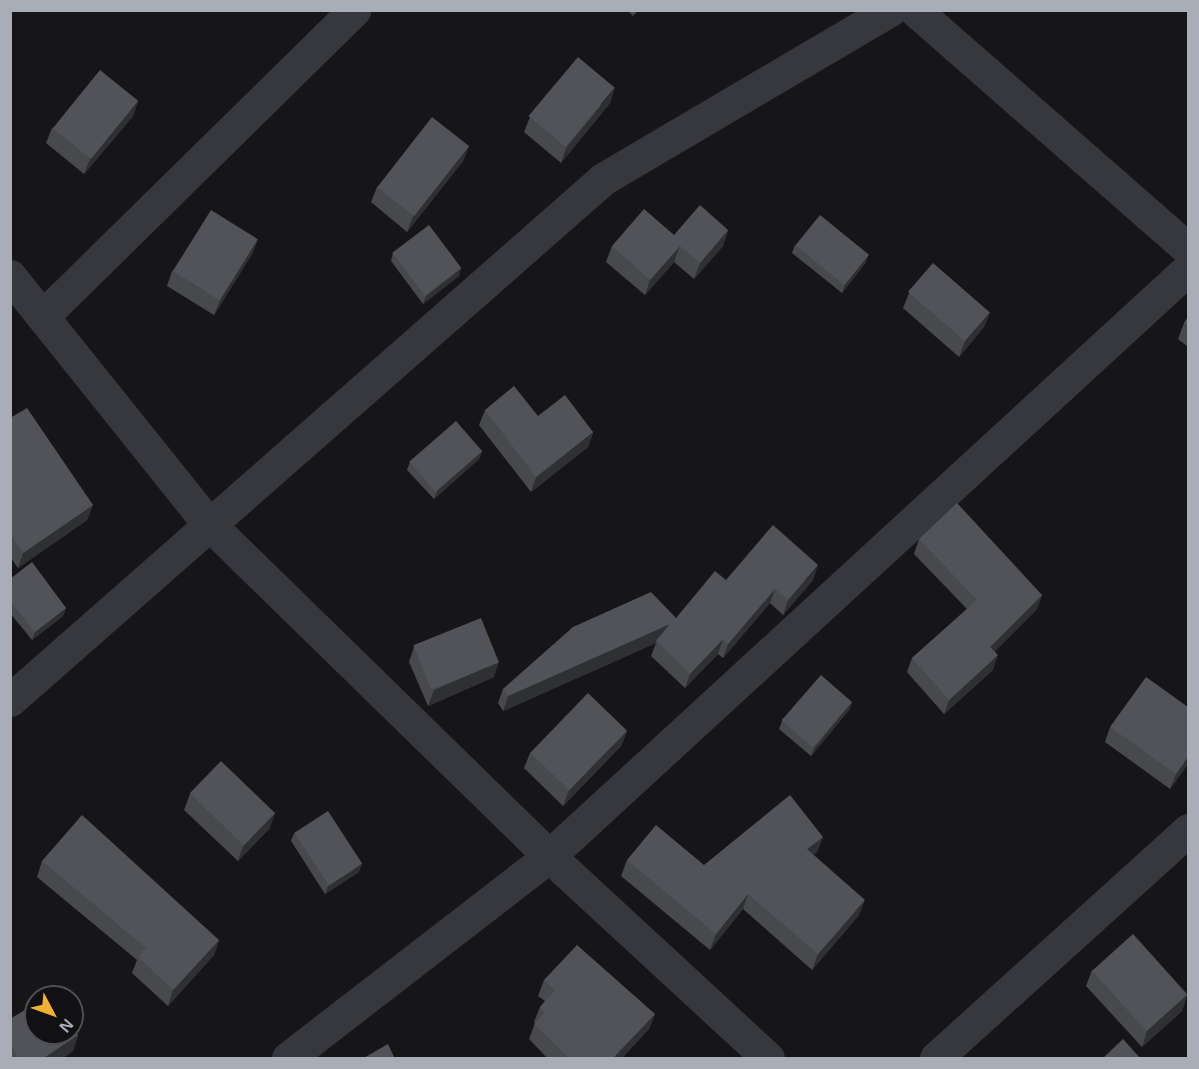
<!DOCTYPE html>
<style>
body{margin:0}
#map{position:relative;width:1199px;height:1069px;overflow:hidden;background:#161618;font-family:Arial,sans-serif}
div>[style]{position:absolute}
.minor>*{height:33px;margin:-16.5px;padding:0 16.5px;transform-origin:16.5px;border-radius:16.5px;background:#37383d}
.wall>*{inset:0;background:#47494d}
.shaded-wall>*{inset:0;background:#2f3033}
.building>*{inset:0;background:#525359;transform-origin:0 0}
span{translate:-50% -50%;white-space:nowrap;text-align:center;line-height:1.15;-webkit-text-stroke:5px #111113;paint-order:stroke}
.frame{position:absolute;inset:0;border:12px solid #a8adb8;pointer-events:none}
.north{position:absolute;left:24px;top:985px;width:60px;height:60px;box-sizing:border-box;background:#111113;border:2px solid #4d4f55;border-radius:50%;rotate:131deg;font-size:16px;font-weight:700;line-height:24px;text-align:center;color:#a8adb8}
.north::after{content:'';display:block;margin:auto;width:21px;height:27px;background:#f2b134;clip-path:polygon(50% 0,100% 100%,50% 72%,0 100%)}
</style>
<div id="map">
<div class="minor">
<i style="left:915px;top:10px;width:363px;rotate:41.2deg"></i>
<i style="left:10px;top:276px;width:317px;rotate:51.3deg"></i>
<i style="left:208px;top:523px;width:477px;rotate:44.3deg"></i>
<i style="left:549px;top:856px;width:298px;rotate:42.7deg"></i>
<i style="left:44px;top:315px;width:435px;rotate:-44.5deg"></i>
<i style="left:10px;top:700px;width:789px;rotate:-41.3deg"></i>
<i style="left:603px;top:179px;width:333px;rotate:-30.5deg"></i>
<i style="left:288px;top:1058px;width:330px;rotate:-37.7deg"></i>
<i style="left:549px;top:856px;width:868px;rotate:-42.57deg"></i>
<i style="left:936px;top:1058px;width:340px;rotate:-42.1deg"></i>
</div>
<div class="wall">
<i style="clip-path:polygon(627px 10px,638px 10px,633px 16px)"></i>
<i style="clip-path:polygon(138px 101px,133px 116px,84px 174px,46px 143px,52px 128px)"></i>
<i style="clip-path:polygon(610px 103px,561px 163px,524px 132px,530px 117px)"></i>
<i style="clip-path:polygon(469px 146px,463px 161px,407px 232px,371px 202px,377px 187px)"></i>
<i style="clip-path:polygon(728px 230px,723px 246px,694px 279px,674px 262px,645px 295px,606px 262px,612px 246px,674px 235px)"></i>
<i style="clip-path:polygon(258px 239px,252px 254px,214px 315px,167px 286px,172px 271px)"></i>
<i style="clip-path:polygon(795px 245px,866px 262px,842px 293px,792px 253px)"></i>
<i style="clip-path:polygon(393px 253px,459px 276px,423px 304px,391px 261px)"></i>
<i style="clip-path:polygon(909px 293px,990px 312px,984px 327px,959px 357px,903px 308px)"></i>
<i style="clip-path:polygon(1188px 317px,1188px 347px,1178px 339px,1184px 323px)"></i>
<i style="clip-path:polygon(485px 410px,538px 416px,593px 432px,588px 447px,531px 492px,479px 425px)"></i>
<i style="clip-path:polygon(10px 418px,93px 505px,87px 520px,18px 568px,10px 557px)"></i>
<i style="clip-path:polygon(482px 451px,479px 459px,434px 499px,407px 470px,410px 462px)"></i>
<i style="clip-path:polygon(919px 539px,1042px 595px,1037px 609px,995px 651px,993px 670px,944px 714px,907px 672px,912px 658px,967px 609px,914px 554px)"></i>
<i style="clip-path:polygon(10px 579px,66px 608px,63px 616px,32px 640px,10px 613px)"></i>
<i style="clip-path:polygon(726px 580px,813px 580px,783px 615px,770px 603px,723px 658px,718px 654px,685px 688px,651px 656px,656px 643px,503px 711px,498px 703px,503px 689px,676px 618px)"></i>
<i style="clip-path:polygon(414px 647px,494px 677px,428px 706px,409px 662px)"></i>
<i style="clip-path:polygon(852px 702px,849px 710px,811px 756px,779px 729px,782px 721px)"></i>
<i style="clip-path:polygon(1110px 727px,1188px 764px,1170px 789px,1105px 742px)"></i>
<i style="clip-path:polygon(627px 731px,621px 746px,563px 806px,524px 768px,530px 753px)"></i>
<i style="clip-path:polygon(190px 794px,275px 813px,269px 829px,238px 861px,184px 810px)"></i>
<i style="clip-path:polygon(294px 833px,359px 872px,325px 894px,291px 841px)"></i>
<i style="clip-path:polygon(823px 837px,817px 852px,813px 855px,859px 915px,812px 970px,743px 909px,710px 950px,621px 876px,627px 860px,704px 865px)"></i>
<i style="clip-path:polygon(42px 861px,219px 940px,214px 955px,168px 1006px,132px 973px,137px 960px,37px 877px)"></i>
<i style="clip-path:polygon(1092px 970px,1187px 995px,1182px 1011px,1142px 1047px,1086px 986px)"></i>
<i style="clip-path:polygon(544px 980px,655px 1014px,649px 1029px,621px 1059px,548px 1059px,529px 1039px,535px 1023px,534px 1022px,540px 1007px,545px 1001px,538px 996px)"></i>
<i style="clip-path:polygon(10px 1019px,78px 1035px,73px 1051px,61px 1059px,10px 1059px)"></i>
</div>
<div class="shaded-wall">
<i style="clip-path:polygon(615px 88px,610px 103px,561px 163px,566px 148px)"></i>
<i style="clip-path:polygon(138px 101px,133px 116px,84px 174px,90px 159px)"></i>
<i style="clip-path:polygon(469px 146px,463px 161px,407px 232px,413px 216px)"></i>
<i style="clip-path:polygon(728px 230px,723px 246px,694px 279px,700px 263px)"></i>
<i style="clip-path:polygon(258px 239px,252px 254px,214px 315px,220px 300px)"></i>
<i style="clip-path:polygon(680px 246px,674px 262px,645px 295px,650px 280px)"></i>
<i style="clip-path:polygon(869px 254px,866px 262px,842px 293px,845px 284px)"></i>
<i style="clip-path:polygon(461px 268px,459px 276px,423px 304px,426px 296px)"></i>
<i style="clip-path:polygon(990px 312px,984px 327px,959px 357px,965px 341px)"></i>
<i style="clip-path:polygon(593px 432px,588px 447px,531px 492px,536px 477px)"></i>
<i style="clip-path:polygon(482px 451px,479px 459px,434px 499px,437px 491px)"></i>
<i style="clip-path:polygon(93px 505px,87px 520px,18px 568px,23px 553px)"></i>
<i style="clip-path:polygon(818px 565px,813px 580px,783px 615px,788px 600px)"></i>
<i style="clip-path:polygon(775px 589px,770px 603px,723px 658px,728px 644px)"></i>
<i style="clip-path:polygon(1042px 595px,1037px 609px,985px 661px,990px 647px)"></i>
<i style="clip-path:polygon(66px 608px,63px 616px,32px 640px,35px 632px)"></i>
<i style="clip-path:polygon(670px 624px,656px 643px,503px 711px,508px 696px)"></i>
<i style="clip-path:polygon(723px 639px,718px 654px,685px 688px,690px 674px)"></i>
<i style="clip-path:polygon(998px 655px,993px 670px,944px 714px,949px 700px)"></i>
<i style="clip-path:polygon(499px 662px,494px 677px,428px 706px,434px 690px)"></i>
<i style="clip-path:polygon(852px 702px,849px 710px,811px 756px,814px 748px)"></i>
<i style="clip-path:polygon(627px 731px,621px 746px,563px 806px,569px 790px)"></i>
<i style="clip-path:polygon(1188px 757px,1188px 764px,1170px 789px,1176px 774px)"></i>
<i style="clip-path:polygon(275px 813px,269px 829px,238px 861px,243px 846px)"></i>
<i style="clip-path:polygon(823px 837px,817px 852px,801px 865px,807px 849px)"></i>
<i style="clip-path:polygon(362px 864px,359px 872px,325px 894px,328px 886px)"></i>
<i style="clip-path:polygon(748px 894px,743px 909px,710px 950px,716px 934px)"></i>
<i style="clip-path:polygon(865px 900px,859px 915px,812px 970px,818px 954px)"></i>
<i style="clip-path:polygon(219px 940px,214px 955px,168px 1006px,173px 990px)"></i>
<i style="clip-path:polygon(1187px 995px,1182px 1011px,1142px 1047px,1147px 1031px)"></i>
<i style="clip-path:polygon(655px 1014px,649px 1029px,621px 1059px,612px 1059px)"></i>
<i style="clip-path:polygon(78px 1035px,73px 1051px,61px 1059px,42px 1059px)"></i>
</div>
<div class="building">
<i style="left:578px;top:57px;width:48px;height:77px;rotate:40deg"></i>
<i style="left:100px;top:70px;width:49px;height:75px;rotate:39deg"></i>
<i style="left:432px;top:117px;width:47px;height:89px;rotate:38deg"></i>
<i style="clip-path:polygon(700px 205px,728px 230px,700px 263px,680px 246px,650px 280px,612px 246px,644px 209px,674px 235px)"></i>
<i style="left:211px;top:210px;width:55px;height:72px;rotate:32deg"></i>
<i style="left:820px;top:215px;width:63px;height:39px;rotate:39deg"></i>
<i style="left:429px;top:225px;width:54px;height:46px;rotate:53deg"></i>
<i style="left:933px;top:263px;width:75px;height:38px;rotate:41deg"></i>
<i style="clip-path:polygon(1188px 317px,1188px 327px,1184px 323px)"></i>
<i style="clip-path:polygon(514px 386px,538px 416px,565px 395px,593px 432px,536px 477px,485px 410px)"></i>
<i style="clip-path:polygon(27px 408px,93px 505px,23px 553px,10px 534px,10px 418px)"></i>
<i style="left:456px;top:421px;width:40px;height:62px;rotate:49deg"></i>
<i style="clip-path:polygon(957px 503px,1042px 595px,990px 647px,998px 655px,949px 700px,912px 658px,977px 600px,919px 539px)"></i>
<i style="clip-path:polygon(773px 525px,818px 565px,788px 600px,775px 589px,728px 644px,723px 639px,690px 674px,656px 641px,670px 624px,508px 696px,503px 689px,573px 627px,651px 592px,676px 618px,715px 571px,726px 580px)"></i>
<i style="clip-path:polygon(32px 562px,66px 608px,35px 632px,10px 601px,10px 579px)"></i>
<i style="left:481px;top:618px;width:48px;height:73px;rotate:68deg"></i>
<i style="left:821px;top:675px;width:41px;height:60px;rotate:41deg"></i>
<i style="clip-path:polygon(1146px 677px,1188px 707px,1188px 757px,1176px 774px,1110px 727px)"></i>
<i style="left:588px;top:693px;width:54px;height:83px;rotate:44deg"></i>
<i style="left:221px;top:761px;width:75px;height:45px;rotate:44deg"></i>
<i style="clip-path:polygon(790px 795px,823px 837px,807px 849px,865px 900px,818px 954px,748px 894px,716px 934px,627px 860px,656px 825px,704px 865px)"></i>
<i style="left:328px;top:811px;width:63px;height:40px;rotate:57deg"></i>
<i style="clip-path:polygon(82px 815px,219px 940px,173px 990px,138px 957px,146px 948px,42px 861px)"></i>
<i style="left:1133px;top:934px;width:81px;height:55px;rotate:48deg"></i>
<i style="clip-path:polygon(577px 945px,655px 1014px,612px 1059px,570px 1059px,534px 1024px,545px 1013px,540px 1007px,555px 990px,544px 980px)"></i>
<i style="clip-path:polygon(53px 993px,55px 997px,46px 997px)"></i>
<i style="clip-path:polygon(36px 1003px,36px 1033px,72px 1033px,72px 1025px,78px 1035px,42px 1059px,19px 1059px,10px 1044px,10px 1019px)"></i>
<i style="clip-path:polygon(1123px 1039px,1141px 1059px,1102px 1059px)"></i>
<i style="clip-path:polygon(388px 1044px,395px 1059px,362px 1059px)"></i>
</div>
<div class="frame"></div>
<div class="north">N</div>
</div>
